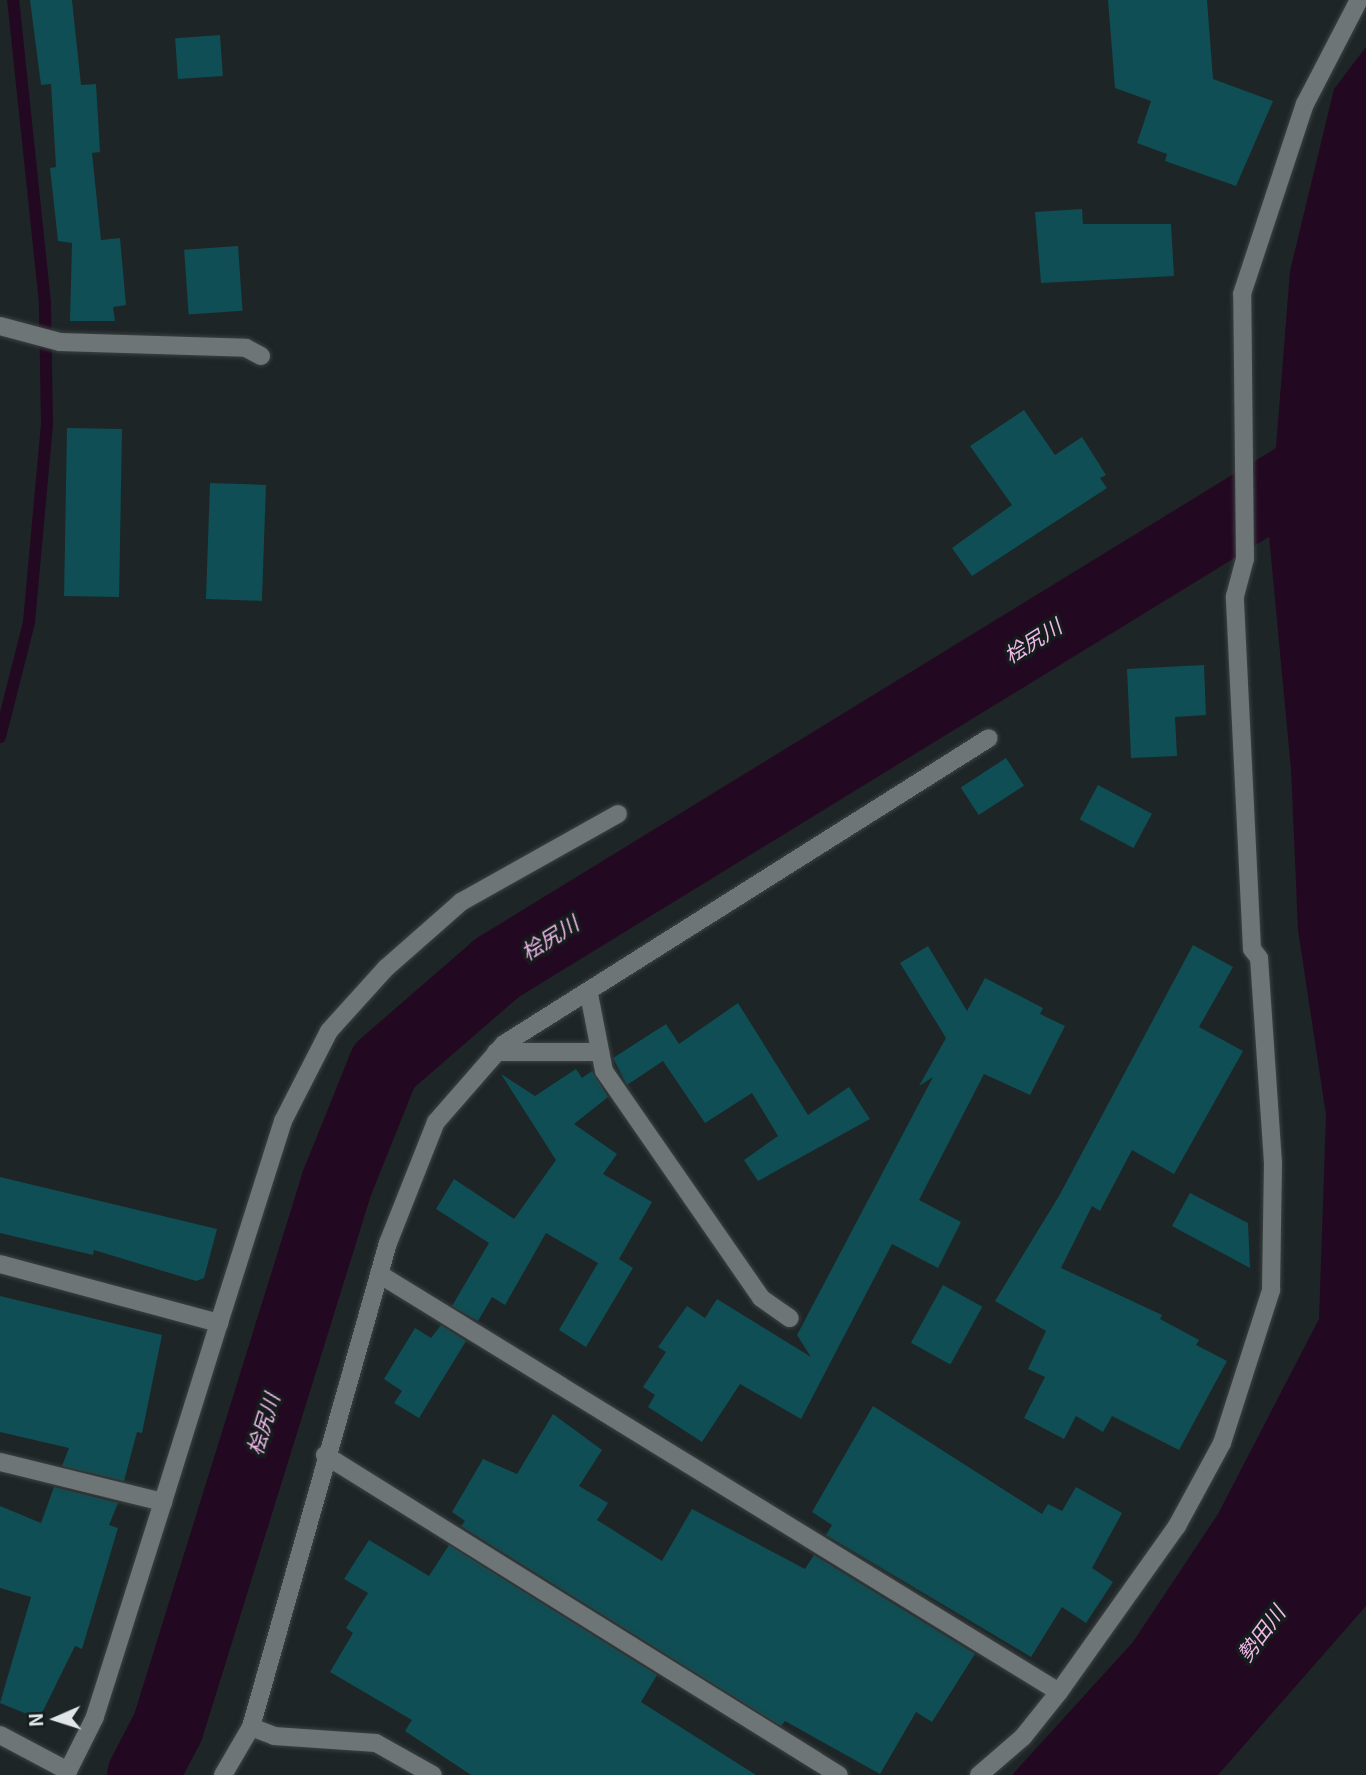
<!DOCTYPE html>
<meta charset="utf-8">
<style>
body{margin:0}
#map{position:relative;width:1366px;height:1775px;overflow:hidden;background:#1e2526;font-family:Georgia,"Noto Sans JP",serif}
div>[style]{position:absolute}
.water>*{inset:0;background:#230821}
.stream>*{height:12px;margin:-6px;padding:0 6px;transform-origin:6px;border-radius:6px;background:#230821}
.river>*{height:72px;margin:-36px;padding:0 36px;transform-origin:36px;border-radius:36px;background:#230821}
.building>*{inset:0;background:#0f4e54;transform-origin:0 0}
.roads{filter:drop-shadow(0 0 2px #3c4243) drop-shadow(0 0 2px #3c4243)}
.minor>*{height:18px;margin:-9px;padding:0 9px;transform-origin:9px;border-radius:9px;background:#6d7576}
span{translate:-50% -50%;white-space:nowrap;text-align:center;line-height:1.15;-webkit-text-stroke:6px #151c1c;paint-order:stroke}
.water-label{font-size:21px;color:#efb8e9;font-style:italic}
.north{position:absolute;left:21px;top:1684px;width:70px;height:70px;-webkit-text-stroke:5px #151c1c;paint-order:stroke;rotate:267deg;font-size:19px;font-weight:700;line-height:28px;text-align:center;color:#e1e5e6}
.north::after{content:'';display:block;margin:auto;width:24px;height:32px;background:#e1e5e6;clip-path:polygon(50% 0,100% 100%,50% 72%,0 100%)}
</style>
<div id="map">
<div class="water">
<i style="clip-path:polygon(1366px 47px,1366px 1606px,1218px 1775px,1012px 1775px,1133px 1642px,1218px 1514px,1319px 1319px,1326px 1115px,1298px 930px,1291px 769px,1269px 536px,1290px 271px,1334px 89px)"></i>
</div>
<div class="stream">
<i style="left:0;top:737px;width:119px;rotate:-75.8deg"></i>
<i style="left:29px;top:622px;width:200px;rotate:-84.8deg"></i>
<i style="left:47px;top:423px;width:120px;rotate:-91deg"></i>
<i style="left:45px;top:303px;width:305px;rotate:-96deg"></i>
</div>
<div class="river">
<i style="left:143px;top:1775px;width:54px;rotate:-62.5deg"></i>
<i style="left:168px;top:1727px;width:570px;rotate:-72.74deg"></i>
<i style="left:337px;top:1183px;width:126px;rotate:-68.1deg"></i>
<i style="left:384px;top:1066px;width:150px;rotate:-40.9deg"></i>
<i style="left:497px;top:968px;width:1019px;rotate:-31.52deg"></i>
</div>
<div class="building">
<i style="clip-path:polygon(30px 0,72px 0,81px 85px,96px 84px,100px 152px,92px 153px,101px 240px,120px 238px,126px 305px,113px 307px,115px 321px,70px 321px,72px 243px,58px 241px,50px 168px,56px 167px,51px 84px,41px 85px)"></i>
<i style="clip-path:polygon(1108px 0,1207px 0,1213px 79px,1273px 101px,1236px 186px,1165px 161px,1167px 154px,1137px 143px,1151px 101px,1115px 88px)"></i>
<i style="left:220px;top:35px;width:41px;height:45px;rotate:86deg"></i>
<i style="clip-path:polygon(1082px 209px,1083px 224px,1171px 224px,1174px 276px,1041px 283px,1035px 212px)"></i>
<i style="left:238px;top:246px;width:65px;height:54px;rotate:86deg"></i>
<i style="clip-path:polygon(1024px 410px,1055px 455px,1082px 437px,1106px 475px,1100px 478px,1107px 488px,972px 576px,952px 548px,1012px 505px,970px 446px)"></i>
<i style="left:67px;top:428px;width:55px;height:168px;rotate:1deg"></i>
<i style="left:210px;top:483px;width:56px;height:116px;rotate:2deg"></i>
<i style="clip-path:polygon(1204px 665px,1206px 715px,1175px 717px,1177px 756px,1131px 758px,1127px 669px)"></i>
<i style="left:1006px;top:758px;width:33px;height:54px;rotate:57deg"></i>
<i style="left:1098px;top:785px;width:61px;height:39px;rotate:28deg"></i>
<i style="clip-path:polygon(1193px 945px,1233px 967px,1199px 1027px,1243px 1051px,1174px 1174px,1132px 1150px,1100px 1211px,1092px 1206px,1061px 1268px,1162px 1315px,1160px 1319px,1199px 1340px,1196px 1345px,1227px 1361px,1179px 1450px,1112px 1416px,1103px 1432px,1076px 1416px,1064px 1439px,1024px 1418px,1045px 1377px,1028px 1369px,1046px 1331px,995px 1301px,1059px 1196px)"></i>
<i style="clip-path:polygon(928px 946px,967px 1011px,985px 978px,1043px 1008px,1040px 1014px,1065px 1026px,1030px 1095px,984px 1074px,919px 1200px,961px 1222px,938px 1268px,892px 1244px,801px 1419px,740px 1384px,702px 1442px,648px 1407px,655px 1395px,643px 1387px,666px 1352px,658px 1347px,687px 1306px,705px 1318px,717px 1299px,811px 1357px,797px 1335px,933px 1077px,919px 1086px,946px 1038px,900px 963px)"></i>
<i style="clip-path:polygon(738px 1003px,808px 1115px,849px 1087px,870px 1119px,758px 1181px,744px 1160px,778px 1136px,752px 1093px,705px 1123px,663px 1061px,627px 1085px,613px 1058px,666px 1024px,679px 1044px)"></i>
<i style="clip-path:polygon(576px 1069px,582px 1078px,592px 1071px,608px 1097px,574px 1124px,617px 1154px,603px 1174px,652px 1202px,619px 1259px,633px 1268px,586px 1347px,559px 1330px,598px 1263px,546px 1233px,505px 1305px,492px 1297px,478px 1321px,452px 1306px,489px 1243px,436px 1209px,454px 1179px,514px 1219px,556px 1160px,501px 1074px,535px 1096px)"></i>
<i style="clip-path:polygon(0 1177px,217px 1229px,204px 1278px,196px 1281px,94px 1250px,93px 1255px,0 1233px)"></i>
<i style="clip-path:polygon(1190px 1193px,1248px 1223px,1250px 1268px,1172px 1226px)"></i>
<i style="left:943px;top:1285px;width:45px;height:66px;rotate:29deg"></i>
<i style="clip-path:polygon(0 1296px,162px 1335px,142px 1433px,137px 1432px,124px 1481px,62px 1466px,69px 1448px,0 1432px)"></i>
<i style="clip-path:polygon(441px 1325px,466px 1341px,419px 1418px,394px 1403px,402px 1391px,384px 1379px,415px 1328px,431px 1338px)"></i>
<i style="clip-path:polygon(873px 1406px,1042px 1514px,1048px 1504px,1062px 1511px,1076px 1487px,1122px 1513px,1092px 1568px,1113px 1582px,1086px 1623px,1062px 1607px,1031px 1657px,826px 1535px,832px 1525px,812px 1512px)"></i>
<i style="clip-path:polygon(553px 1414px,602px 1450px,579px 1486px,608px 1503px,597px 1520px,662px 1561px,692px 1509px,805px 1569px,814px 1555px,975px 1654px,932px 1722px,916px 1712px,880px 1774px,785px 1721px,781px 1726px,461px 1526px,465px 1521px,452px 1512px,483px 1459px,517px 1474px)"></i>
<i style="clip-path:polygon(54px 1487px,118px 1503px,109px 1525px,118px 1528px,82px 1649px,75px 1646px,39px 1719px,0 1703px,31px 1597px,0 1588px,0 1506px,41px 1523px)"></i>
<i style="clip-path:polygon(369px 1540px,429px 1576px,449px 1545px,657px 1675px,641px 1702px,756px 1775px,471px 1775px,405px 1731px,412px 1720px,330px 1672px,353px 1633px,346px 1628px,368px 1593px,344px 1579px)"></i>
</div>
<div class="roads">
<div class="minor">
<i style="left:0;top:326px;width:62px;rotate:14.9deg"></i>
<i style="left:60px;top:342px;width:186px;rotate:1.8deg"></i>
<i style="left:246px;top:348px;width:17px;rotate:28deg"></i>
<i style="left:589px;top:994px;width:78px;rotate:79deg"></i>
<i style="left:604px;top:1071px;width:276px;rotate:55.3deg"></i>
<i style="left:761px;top:1298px;width:35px;rotate:35deg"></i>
<i style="left:496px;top:1052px;width:101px"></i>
<i style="left:0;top:1264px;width:227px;rotate:15.1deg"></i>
<i style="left:219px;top:1323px;width:188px;rotate:107.4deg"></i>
<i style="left:379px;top:1274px;width:798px;rotate:31.58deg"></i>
<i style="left:219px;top:1323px;width:212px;rotate:-72.4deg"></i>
<i style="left:283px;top:1121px;width:101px;rotate:-62.9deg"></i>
<i style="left:329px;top:1031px;width:85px;rotate:-47.9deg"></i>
<i style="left:386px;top:968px;width:100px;rotate:-41.3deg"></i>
<i style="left:461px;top:902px;width:180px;rotate:-29.3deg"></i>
<i style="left:325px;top:1455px;width:605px;rotate:31.91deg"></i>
<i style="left:0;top:1462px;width:168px;rotate:13.8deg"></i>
<i style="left:163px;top:1502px;width:225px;rotate:107.6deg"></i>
<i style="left:95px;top:1717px;width:60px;rotate:116.6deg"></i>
<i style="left:68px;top:1771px;width:77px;rotate:-152.1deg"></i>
<i style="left:251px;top:1727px;width:25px;rotate:21deg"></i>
<i style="left:274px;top:1736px;width:102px;rotate:3.9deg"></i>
<i style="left:376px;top:1743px;width:65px;rotate:29.3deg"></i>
<i style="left:223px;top:1775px;width:56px;rotate:-59.7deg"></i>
<i style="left:251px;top:1727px;width:503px;rotate:-74.2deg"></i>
<i style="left:388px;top:1243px;width:130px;rotate:-68.4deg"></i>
<i style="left:436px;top:1122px;width:103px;rotate:-48.9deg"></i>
<i style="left:504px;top:1044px;width:573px;rotate:-32.25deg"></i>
<i style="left:979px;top:1775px;width:58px;rotate:-40.8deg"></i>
<i style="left:1023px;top:1737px;width:58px;rotate:-51.3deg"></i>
<i style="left:1059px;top:1692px;width:204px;rotate:-54.6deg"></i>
<i style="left:1177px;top:1526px;width:94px;rotate:-61.5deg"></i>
<i style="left:1222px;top:1443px;width:161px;rotate:-72.2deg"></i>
<i style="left:1271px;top:1290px;width:127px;rotate:-89.1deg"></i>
<i style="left:1273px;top:1163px;width:205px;rotate:-93.9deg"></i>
<i style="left:1259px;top:958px;width:11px;rotate:-128deg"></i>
<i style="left:1252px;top:949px;width:353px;rotate:-92.8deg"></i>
<i style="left:1235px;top:596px;width:38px;rotate:-75deg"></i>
<i style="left:1245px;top:559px;width:265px;rotate:-90.6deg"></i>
<i style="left:1242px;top:294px;width:200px;rotate:-71.7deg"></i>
<i style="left:1305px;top:104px;width:117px;rotate:-62.6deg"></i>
</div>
</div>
<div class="water-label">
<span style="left:1032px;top:640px;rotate:-32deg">桧尻川</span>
<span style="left:549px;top:937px;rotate:-32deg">桧尻川</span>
<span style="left:262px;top:1424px;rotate:-73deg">桧尻川</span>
<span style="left:1260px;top:1633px;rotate:-53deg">勢田川</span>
</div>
<div class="north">N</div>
</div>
